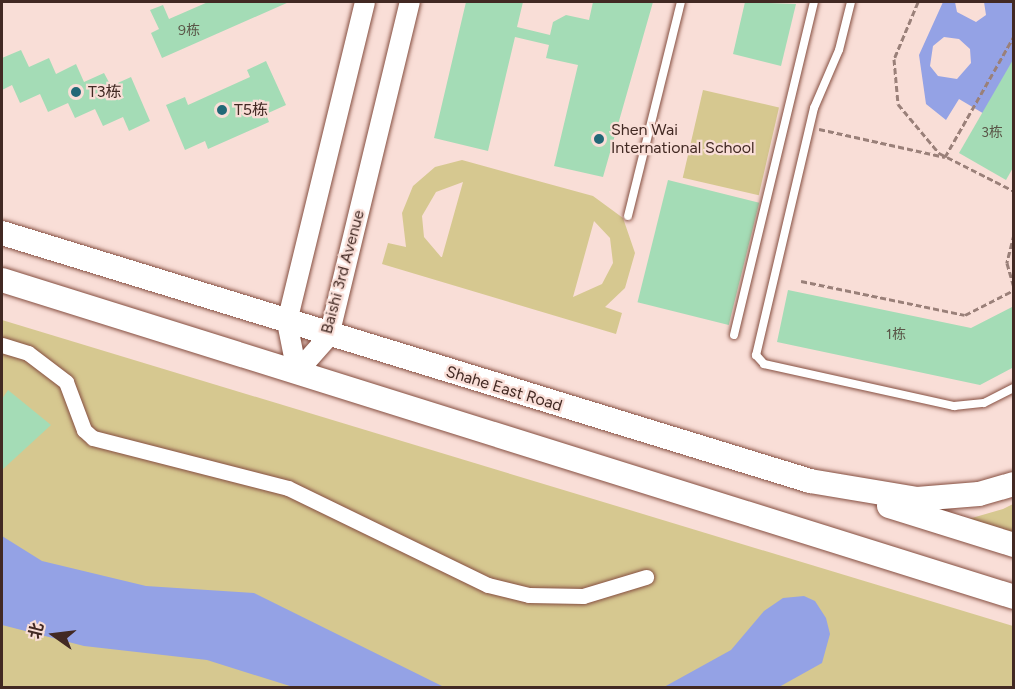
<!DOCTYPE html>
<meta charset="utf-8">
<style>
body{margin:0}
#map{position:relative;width:1015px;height:689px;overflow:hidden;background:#f9ded7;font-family:Figtree,"Noto Sans SC",sans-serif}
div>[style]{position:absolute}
.green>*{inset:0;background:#d6c890;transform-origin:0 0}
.water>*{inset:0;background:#94a2e5}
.building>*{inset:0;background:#a4dcb6;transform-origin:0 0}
.path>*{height:3px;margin-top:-1.5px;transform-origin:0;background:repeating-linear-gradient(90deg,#9a8079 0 6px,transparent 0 9px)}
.roads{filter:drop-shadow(0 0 2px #854e40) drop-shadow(0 0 2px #854e40)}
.service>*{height:8px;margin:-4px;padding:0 4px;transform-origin:4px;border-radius:4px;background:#fff}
.minor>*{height:15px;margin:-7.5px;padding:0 7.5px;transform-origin:7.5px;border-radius:7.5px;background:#fff}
.tertiary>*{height:20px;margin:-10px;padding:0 10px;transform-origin:10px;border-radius:10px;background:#fff}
.primary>*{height:24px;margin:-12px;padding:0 12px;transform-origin:12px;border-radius:12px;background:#fff}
.dots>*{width:16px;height:16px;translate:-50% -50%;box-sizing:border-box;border:3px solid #f9ded7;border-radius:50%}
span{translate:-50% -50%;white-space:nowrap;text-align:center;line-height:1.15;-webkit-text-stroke:4.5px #f9ded7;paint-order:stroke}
.number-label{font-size:14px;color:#5a5648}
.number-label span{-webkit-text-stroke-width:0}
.poi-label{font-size:16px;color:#422923}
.left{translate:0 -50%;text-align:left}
.street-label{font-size:16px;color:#422923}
.frame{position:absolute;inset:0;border:3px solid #422923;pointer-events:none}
.north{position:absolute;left:24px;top:605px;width:60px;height:60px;-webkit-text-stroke:4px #f9ded7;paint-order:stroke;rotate:284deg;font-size:16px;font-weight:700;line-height:24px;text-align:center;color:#422923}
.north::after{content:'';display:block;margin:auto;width:21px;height:27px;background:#422923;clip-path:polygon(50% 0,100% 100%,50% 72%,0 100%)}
</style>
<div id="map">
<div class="green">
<i style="left:703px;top:90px;width:78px;height:90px;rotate:13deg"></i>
<i style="clip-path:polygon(evenodd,462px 160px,593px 196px,623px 218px,635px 253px,625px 288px,605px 307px,622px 313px,616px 334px,382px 264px,388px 243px,406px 247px,402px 213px,413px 186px,435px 167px,462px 160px,463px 182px,442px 257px,441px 257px,424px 237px,422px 216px,436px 192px,463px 182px,462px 160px,594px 221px,610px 238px,613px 263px,602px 284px,573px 297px,594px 221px)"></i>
<i style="clip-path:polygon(2px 320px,1013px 626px,1013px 687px,2px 687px)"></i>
<i style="clip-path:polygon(1013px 504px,1013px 533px,965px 520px,1003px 509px)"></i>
</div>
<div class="water">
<i style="clip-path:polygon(evenodd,943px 2px,955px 2px,957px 12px,976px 22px,986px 15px,984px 2px,1013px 2px,1013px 131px,959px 99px,946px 120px,926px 104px,919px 55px,943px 2px,944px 37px,959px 39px,970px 49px,971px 63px,957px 79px,938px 76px,930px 66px,933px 46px,944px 37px)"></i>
<i style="clip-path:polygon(2px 536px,42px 561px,146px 586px,254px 593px,444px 687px,293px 687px,207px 660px,84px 646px,2px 625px)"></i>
<i style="clip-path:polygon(804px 596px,815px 601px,826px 618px,830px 634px,822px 663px,779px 687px,664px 687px,731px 650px,764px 611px,783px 598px)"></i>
</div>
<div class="building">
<i style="clip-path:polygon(208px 2px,289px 2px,162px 58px,151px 33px,159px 29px,150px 10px,163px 5px,169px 19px)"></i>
<i style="clip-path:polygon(466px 2px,523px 2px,517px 27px,550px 35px,553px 22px,566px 15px,589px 20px,593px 2px,653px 2px,603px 177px,554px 166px,578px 65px,546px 58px,549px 45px,515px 37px,488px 151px,434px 138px)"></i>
<i style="clip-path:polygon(745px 2px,796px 4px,781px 66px,733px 54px)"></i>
<i style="clip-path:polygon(21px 50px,29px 67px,49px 58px,56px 74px,76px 64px,84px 82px,104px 73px,111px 86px,131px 77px,150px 121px,129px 131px,123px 117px,103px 126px,95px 109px,75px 118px,68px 103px,48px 112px,40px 94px,20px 103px,12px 85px,2px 90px,2px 58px)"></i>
<i style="clip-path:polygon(1014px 58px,1014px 166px,1006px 180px,959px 153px)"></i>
<i style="clip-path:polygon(266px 61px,286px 105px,266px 114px,269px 122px,208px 149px,205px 141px,185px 150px,166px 105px,185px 97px,188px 105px,250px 77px,247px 70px)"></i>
<i style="left:668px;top:180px;width:94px;height:126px;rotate:14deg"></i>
<i style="clip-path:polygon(788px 290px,971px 328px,1014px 306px,1014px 367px,980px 385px,777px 342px)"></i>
<i style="clip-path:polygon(8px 390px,51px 425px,2px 470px,2px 399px)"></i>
</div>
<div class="path">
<i style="left:918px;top:2px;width:62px;rotate:112.8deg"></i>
<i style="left:894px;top:59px;width:45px;rotate:84.9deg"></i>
<i style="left:898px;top:104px;width:64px;rotate:50.1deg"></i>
<i style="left:939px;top:153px;width:84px;rotate:26.9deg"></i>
<i style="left:819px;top:129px;width:129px;rotate:12.5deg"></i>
<i style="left:945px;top:157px;width:139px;rotate:-60.3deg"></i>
<i style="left:1014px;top:234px;width:30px;rotate:104deg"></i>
<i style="left:1007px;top:263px;width:26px;rotate:74deg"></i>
<i style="left:801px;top:281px;width:167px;rotate:11.7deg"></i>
<i style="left:965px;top:315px;width:55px;rotate:-27deg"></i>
</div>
<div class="roads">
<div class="service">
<i style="left:851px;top:2px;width:49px;rotate:104deg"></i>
<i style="left:839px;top:50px;width:63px;rotate:113.3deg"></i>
<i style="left:814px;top:108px;width:254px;rotate:103.2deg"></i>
<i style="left:756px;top:355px;width:12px;rotate:48deg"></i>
<i style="left:764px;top:364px;width:195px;rotate:12.5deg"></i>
<i style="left:954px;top:406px;width:30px;rotate:-6deg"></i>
<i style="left:984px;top:403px;width:34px;rotate:-27deg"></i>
<i style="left:628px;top:216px;width:220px;rotate:-76.1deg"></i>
<i style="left:734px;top:335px;width:342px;rotate:-76.5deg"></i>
</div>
<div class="minor">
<i style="left:2px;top:345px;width:27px;rotate:17deg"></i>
<i style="left:28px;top:353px;width:48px;rotate:37.3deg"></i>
<i style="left:66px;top:382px;width:51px;rotate:69.4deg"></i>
<i style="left:84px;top:430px;width:12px;rotate:42deg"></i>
<i style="left:93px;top:438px;width:201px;rotate:14.4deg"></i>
<i style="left:288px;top:488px;width:222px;rotate:25.9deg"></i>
<i style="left:488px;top:585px;width:42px;rotate:13.7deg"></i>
<i style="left:529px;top:595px;width:54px;rotate:1.1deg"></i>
<i style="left:583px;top:596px;width:66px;rotate:-16.8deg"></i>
</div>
<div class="tertiary">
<i style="left:297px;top:372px;width:48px;rotate:-48.4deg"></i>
<i style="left:329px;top:336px;width:344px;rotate:-76.4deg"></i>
<i style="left:297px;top:372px;width:51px;rotate:-101.3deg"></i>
<i style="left:287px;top:322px;width:329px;rotate:-76.3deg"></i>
</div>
<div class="primary">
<i style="left:2px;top:233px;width:845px;rotate:17.06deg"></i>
<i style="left:810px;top:481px;width:109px;rotate:9.5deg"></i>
<i style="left:917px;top:499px;width:62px;rotate:-4.6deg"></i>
<i style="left:979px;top:494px;width:36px;rotate:-16deg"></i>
<i style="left:2px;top:280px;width:1060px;rotate:17.39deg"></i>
<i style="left:889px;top:506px;width:131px;rotate:17.3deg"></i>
</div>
</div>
<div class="dots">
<i style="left:76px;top:92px;background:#226877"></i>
<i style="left:222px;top:110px;background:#226877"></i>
<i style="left:599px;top:139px;background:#226877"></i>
</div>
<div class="number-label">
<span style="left:189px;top:31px">9栋</span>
<span style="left:992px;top:133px">3栋</span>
<span style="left:896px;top:335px">1栋</span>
</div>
<div class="poi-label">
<span class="left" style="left:88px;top:92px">T3栋</span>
<span class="left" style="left:234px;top:110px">T5栋</span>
<span class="left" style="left:611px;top:139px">Shen Wai<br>International School</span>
</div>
<div class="street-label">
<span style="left:343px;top:272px;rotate:-75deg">Baishi 3rd Avenue</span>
<span style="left:504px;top:389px;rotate:17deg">Shahe East Road</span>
</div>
<div class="frame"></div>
<div class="north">北</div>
</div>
